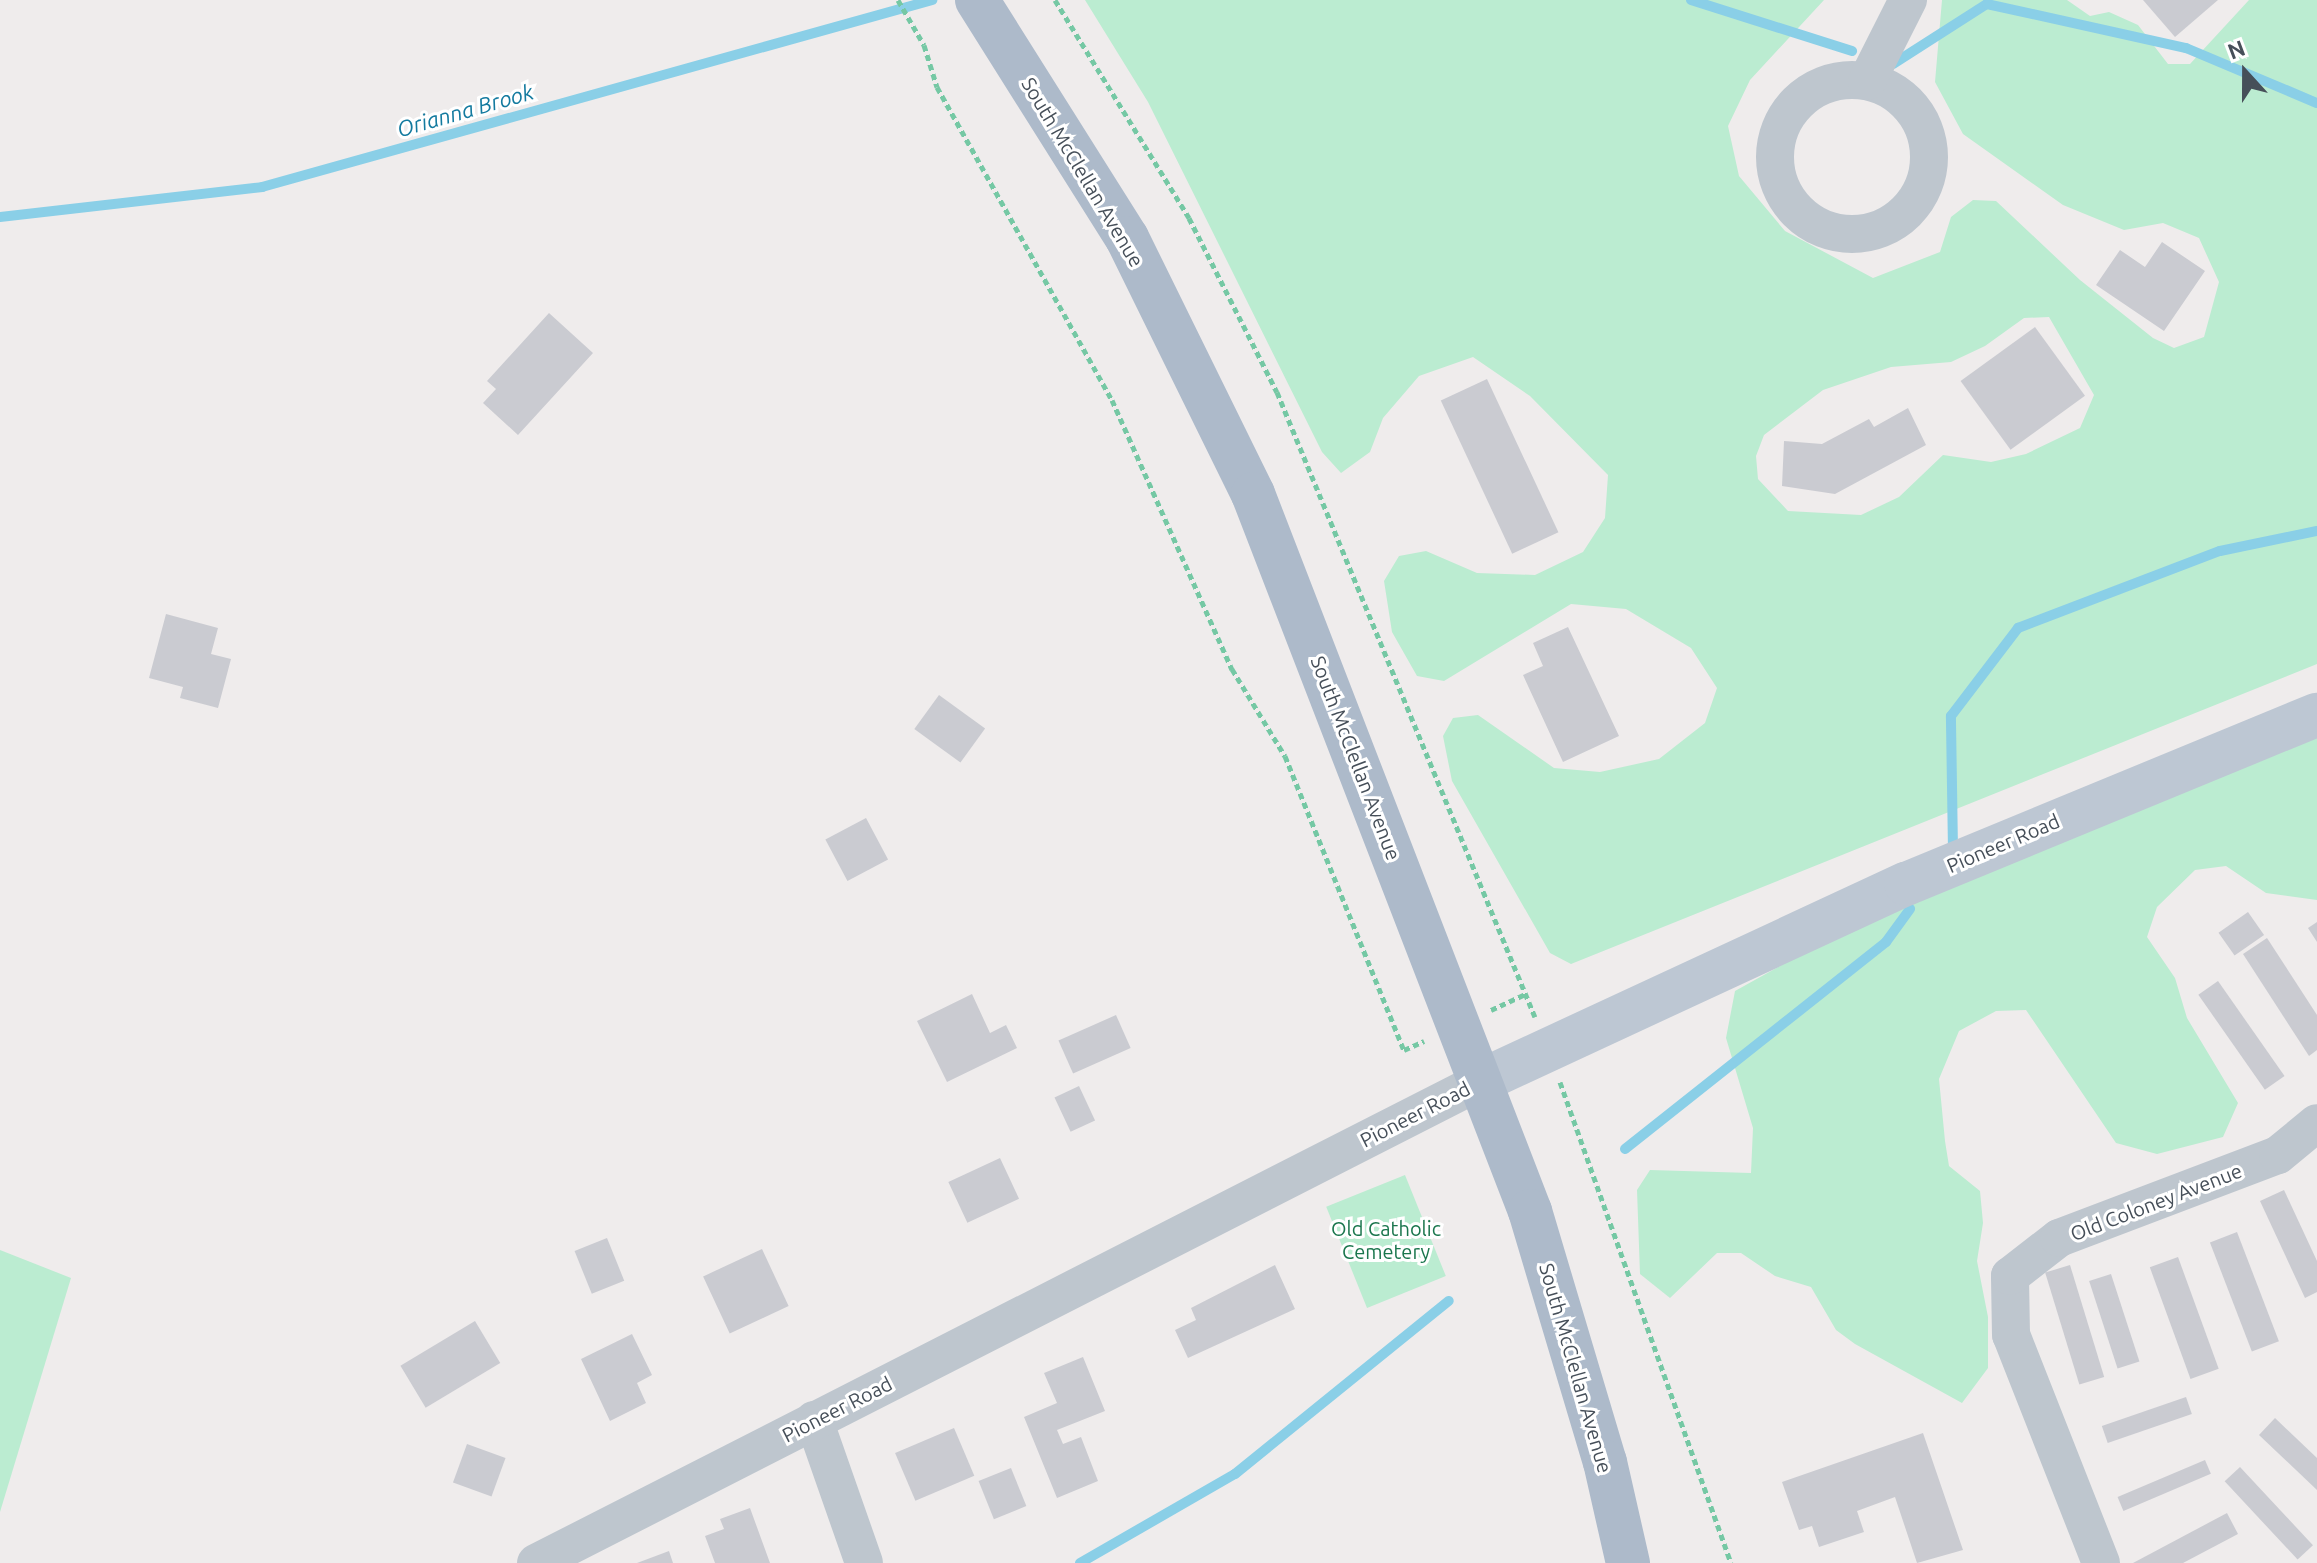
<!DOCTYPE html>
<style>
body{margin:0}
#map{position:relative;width:2317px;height:1563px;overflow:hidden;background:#efecec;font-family:Ubuntu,sans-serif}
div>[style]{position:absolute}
.green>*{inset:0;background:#bbecd1;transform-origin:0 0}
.stream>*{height:10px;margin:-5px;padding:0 5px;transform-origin:5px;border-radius:5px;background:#8acfe7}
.building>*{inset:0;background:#cacbd1;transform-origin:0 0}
.path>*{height:5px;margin-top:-2.5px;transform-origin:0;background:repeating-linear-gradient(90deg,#75c8a4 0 6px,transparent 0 10px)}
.street>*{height:38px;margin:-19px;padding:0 19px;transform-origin:19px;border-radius:19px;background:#bec6ce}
.street>.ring{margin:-19px;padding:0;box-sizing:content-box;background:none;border:38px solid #bec6ce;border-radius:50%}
.secondary>*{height:44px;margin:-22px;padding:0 22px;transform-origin:22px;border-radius:22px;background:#bdc7d3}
.primary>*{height:44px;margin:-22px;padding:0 22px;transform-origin:22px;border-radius:22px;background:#adbaca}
span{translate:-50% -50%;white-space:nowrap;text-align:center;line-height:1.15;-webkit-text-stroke:6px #fff;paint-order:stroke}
.street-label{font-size:20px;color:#464f59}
.park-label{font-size:20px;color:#1a764d}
.water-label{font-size:22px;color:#137a9f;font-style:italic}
.north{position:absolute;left:2205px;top:32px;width:80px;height:80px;-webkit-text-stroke:6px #fff;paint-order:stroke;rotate:339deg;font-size:22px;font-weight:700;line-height:32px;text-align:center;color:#464f59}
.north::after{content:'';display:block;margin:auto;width:28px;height:36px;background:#464f59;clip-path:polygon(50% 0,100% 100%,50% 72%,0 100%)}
</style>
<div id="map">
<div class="green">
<i style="clip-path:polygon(evenodd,1085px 0,1824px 0,1750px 80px,1728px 126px,1739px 176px,1785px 231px,1873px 278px,1940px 252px,1951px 217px,1973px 200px,1996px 201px,2080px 280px,2153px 338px,2174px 348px,2204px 337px,2219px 282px,2199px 238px,2163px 223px,2124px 230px,2063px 205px,1963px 134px,1935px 82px,1942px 0,2067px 0,2090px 16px,2109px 12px,2138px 25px,2168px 64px,2190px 64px,2249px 0,2317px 0,2317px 664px,1571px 964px,1550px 953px,1452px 781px,1443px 736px,1453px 718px,1478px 715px,1554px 768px,1600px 772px,1659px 759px,1705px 723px,1717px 688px,1691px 648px,1626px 609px,1571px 604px,1444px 681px,1417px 676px,1392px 632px,1384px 581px,1399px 556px,1426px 551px,1477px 573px,1535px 575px,1583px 552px,1605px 518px,1608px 475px,1530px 396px,1473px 357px,1419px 376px,1383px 418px,1370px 452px,1341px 473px,1322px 452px,1148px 102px,1085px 0,2049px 317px,2094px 395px,2080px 428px,2026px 454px,1991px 462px,1943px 455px,1899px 497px,1861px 515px,1788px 511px,1758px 479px,1756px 456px,1764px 435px,1823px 390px,1891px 367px,1951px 362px,1985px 346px,2024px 318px,2049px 317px)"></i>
<i style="clip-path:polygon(2317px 735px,2317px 900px,2266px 893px,2226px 866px,2195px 870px,2157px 907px,2147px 937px,2175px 978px,2187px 1018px,2238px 1103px,2223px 1137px,2157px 1154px,2116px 1143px,2026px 1010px,1996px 1011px,1959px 1031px,1939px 1079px,1945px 1141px,1949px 1166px,1980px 1191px,1983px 1223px,1977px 1261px,1988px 1317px,1988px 1368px,1962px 1403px,1855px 1344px,1836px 1330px,1811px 1287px,1775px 1276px,1741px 1253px,1717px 1253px,1670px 1298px,1640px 1274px,1637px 1190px,1650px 1170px,1751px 1173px,1753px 1128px,1726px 1038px,1735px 991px,1859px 922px)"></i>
<i style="left:1405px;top:1175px;width:109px;height:85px;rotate:68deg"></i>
<i style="clip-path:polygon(0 1250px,71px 1278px,0 1512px)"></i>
</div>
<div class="stream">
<i style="left:1691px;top:0;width:169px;rotate:17.6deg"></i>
<i style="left:1893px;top:64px;width:112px;rotate:-32.6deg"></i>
<i style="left:1987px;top:4px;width:204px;rotate:12.5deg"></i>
<i style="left:2186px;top:48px;width:142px;rotate:22.8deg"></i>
<i style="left:0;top:217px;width:264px;rotate:-6.5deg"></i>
<i style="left:262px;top:187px;width:696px;rotate:-15.59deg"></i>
<i style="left:1953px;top:850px;width:134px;rotate:-90.9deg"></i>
<i style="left:1951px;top:716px;width:111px;rotate:-52.7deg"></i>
<i style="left:2018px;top:628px;width:216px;rotate:-20.9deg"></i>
<i style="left:2220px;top:551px;width:99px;rotate:-11.7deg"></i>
<i style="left:1625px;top:1149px;width:333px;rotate:-38.4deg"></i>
<i style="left:1886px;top:942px;width:41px;rotate:-54deg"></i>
<i style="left:1080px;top:1563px;width:179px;rotate:-29.9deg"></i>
<i style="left:1235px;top:1474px;width:275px;rotate:-39deg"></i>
</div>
<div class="building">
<i style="clip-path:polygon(2143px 0,2218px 0,2175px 37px)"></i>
<i style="clip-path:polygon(2162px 242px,2205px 271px,2164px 331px,2096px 285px,2120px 250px,2145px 267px)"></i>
<i style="clip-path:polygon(549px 313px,593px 353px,518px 435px,483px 403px,496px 389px,487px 381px)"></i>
<i style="left:2035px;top:327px;width:85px;height:92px;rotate:54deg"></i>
<i style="left:1487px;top:379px;width:169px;height:51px;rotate:65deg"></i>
<i style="clip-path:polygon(1908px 408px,1926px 445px,1835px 494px,1782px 486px,1784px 441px,1822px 444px,1869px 419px,1874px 427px)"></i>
<i style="clip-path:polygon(166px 614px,218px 628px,211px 654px,231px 659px,218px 708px,180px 698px,183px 687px,149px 678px)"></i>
<i style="clip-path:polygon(1568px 627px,1619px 736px,1563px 762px,1523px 675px,1543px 666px,1533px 643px)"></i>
<i style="left:939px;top:695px;width:57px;height:42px;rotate:36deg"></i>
<i style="left:866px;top:818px;width:47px;height:46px;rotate:62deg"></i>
<i style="left:2248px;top:912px;width:28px;height:36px;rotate:55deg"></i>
<i style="clip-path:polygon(2317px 922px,2317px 942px,2308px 928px)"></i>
<i style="clip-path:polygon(2267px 938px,2317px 1015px,2317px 1050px,2309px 1056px,2243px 954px)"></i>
<i style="left:2218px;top:981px;width:116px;height:24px;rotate:55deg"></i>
<i style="clip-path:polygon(972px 994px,990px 1033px,1006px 1025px,1017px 1048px,947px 1082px,917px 1021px)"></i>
<i style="left:1116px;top:1015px;width:36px;height:63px;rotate:66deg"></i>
<i style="left:1079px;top:1086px;width:38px;height:27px;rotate:65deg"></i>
<i style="left:1000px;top:1158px;width:45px;height:57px;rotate:65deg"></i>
<i style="clip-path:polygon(2284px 1190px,2317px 1261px,2317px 1292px,2305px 1298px,2260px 1201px)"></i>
<i style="left:2237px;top:1232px;width:117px;height:29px;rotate:69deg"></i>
<i style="left:607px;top:1238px;width:46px;height:35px;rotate:68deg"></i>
<i style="left:762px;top:1249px;width:63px;height:65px;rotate:65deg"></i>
<i style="left:2178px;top:1257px;width:119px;height:30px;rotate:70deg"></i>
<i style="clip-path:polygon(1275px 1265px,1295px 1309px,1188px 1358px,1175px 1330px,1196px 1320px,1191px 1308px)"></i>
<i style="left:2070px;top:1265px;width:117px;height:26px;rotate:73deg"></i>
<i style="left:2111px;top:1274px;width:92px;height:23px;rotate:72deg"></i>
<i style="left:475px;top:1321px;width:49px;height:87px;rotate:59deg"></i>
<i style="clip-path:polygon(632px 1334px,652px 1375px,637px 1383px,646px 1403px,610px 1421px,581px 1359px)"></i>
<i style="clip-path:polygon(1083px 1357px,1105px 1411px,1057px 1430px,1063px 1444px,1081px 1437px,1098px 1481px,1057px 1498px,1024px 1417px,1057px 1403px,1044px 1373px)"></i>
<i style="left:2186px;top:1397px;width:18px;height:89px;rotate:71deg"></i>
<i style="clip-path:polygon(2275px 1418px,2317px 1458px,2317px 1490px,2259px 1435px)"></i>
<i style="left:954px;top:1428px;width:52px;height:64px;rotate:67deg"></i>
<i style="clip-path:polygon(1923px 1433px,1963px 1550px,1917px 1563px,1895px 1497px,1857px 1511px,1864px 1532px,1819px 1547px,1812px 1526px,1799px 1530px,1782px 1482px)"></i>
<i style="left:467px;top:1444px;width:41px;height:41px;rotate:20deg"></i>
<i style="left:2205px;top:1460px;width:15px;height:95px;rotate:67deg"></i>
<i style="left:2240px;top:1467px;width:107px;height:21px;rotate:47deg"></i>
<i style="left:1011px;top:1468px;width:41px;height:35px;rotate:68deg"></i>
<i style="clip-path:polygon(750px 1508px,770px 1563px,715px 1563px,705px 1536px,724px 1529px,720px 1519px)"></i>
<i style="clip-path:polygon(2227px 1513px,2238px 1534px,2183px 1563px,2133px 1563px)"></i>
<i style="clip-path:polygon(669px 1551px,673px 1563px,637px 1563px)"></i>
</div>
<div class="path">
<i style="left:898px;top:0;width:52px;rotate:60deg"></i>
<i style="left:924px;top:45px;width:44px;rotate:72.8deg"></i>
<i style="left:937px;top:87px;width:359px;rotate:60.8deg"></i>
<i style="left:1112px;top:400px;width:295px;rotate:66deg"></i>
<i style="left:1232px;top:669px;width:102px;rotate:58.7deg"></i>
<i style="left:1285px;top:756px;width:317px;rotate:68deg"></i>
<i style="left:1404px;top:1050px;width:22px;rotate:-24deg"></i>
<i style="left:1055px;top:0;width:256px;rotate:58.4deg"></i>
<i style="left:1189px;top:218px;width:195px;rotate:63.2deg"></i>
<i style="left:1277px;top:392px;width:676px;rotate:67.57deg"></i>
<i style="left:1491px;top:1010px;width:38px;rotate:-25deg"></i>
<i style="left:1560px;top:1082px;width:510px;rotate:70.43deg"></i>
</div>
<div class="street">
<i class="ring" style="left:1775px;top:80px;width:116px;height:116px"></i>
<i style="left:1867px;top:81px;width:91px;rotate:-63.2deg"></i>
<i style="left:814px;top:1420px;width:151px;rotate:70.7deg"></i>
<i style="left:536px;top:1563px;width:1063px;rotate:-27.02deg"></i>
<i style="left:2101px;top:1563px;width:245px;rotate:-111.5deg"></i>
<i style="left:2011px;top:1335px;width:59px;rotate:-91deg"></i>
<i style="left:2010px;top:1276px;width:62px;rotate:-37.8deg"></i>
<i style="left:2059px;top:1238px;width:234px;rotate:-20.8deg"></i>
<i style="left:2278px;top:1155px;width:50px;rotate:-39.4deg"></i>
</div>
<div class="secondary">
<i style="left:1483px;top:1080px;width:466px;rotate:-24.9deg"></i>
<i style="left:1906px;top:884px;width:444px;rotate:-22.4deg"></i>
</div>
<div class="primary">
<i style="left:977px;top:0;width:281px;rotate:57.8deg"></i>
<i style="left:1127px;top:238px;width:285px;rotate:63.8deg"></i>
<i style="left:1253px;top:494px;width:769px;rotate:68.88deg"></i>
<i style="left:1530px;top:1211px;width:262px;rotate:73.4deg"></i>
<i style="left:1605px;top:1462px;width:104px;rotate:77.2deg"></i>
</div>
<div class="street-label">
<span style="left:1083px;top:172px;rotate:59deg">South McClellan Avenue</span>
<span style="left:1356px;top:758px;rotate:69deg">South McClellan Avenue</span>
<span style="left:2003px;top:843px;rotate:-23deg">Pioneer Road</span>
<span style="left:1415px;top:1114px;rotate:-27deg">Pioneer Road</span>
<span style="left:2156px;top:1202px;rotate:-21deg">Old Coloney Avenue</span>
<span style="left:1576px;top:1368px;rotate:74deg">South McClellan Avenue</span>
<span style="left:837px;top:1409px;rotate:-27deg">Pioneer Road</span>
</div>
<div class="park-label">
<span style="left:1386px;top:1240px">Old Catholic<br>Cemetery</span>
</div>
<div class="water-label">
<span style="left:465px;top:110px;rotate:-16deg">Orianna Brook</span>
</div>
<div class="north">N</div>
</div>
